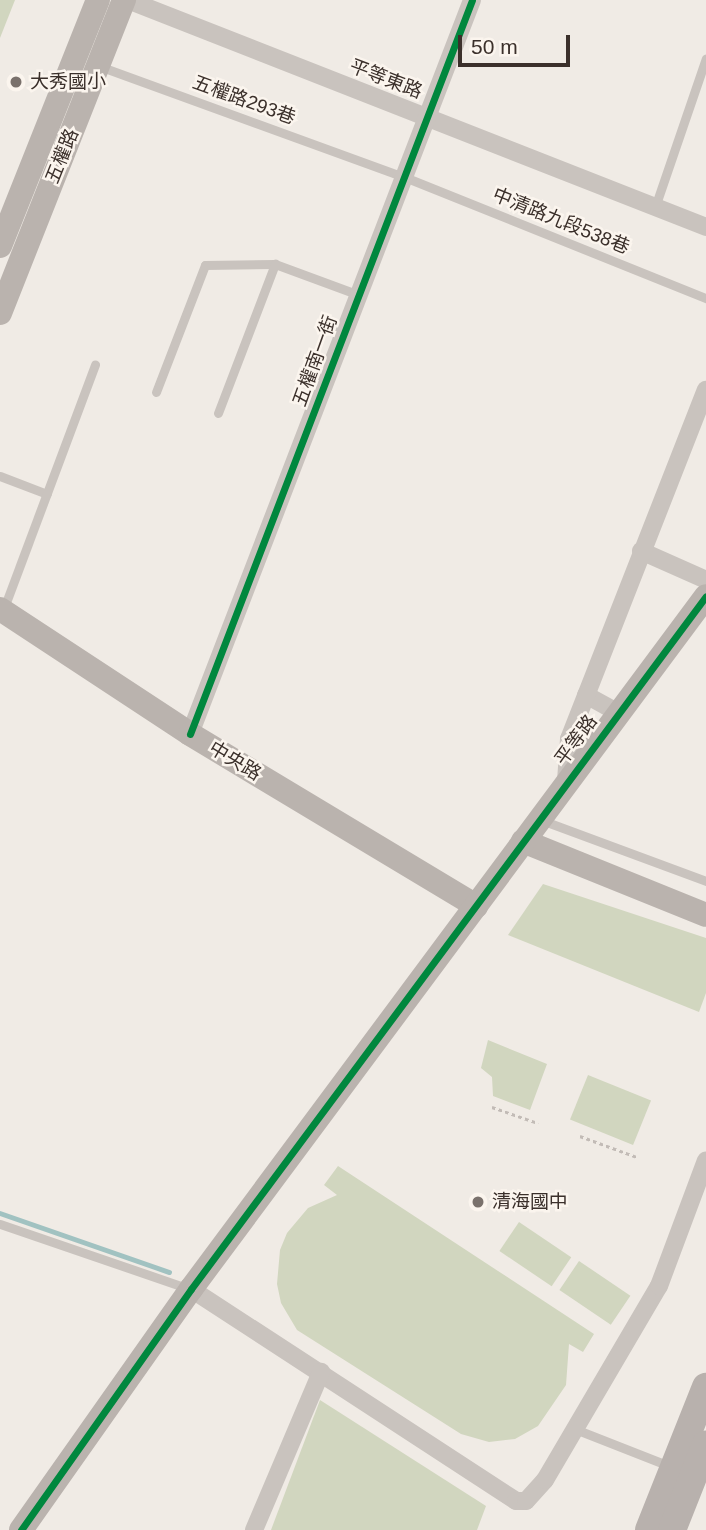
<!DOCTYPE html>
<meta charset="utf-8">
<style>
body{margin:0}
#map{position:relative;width:706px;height:1530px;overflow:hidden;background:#f0ebe5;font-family:Helvetica,"Noto Sans TC",sans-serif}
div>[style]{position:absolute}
.green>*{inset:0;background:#d1d6bf;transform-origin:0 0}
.stream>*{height:4.5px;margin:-2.25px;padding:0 2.25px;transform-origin:2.25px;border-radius:2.25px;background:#a1c2c1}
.path>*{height:2.5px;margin-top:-1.25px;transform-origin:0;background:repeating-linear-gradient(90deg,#c2bbb6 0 3.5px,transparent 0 7px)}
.lane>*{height:9px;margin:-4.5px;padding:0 4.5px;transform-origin:4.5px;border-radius:4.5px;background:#c9c3be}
.street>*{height:18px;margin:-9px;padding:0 9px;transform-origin:9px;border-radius:9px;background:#c9c3be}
.secondary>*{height:24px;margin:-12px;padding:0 12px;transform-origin:12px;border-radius:12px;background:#bab3ae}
.primary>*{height:28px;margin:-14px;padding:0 14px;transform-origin:14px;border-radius:14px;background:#b8b1ad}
.cycleway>*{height:7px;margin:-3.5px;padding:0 3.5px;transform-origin:3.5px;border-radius:3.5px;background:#00873e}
.dots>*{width:19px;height:19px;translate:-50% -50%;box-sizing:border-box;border:4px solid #fbf5ee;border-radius:50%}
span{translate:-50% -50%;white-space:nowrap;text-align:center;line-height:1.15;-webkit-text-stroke:5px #fbf5ee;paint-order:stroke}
.street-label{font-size:19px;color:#3b302b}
.poi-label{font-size:19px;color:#3b302b}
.left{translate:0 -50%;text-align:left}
.scale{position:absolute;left:458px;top:35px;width:112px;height:32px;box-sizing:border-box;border:4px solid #3b302b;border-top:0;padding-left:9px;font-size:21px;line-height:24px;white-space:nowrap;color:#3b302b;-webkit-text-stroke:5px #fbf5ee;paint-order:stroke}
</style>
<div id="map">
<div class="green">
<i style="clip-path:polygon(0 0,15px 0,0 38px)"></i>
<i style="clip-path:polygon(543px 884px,706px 938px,706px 993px,699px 1012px,508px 935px)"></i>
<i style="clip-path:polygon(488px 1040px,547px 1064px,530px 1110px,493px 1096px,492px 1077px,481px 1068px)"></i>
<i style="left:588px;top:1075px;width:68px;height:48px;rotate:22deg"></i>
<i style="clip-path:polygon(338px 1166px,594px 1334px,583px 1352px,569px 1344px,566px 1385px,538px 1426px,515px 1439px,489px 1442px,461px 1434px,297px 1330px,281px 1303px,277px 1284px,280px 1250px,287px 1233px,308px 1208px,337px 1195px,324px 1185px)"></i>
<i style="left:519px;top:1222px;width:63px;height:35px;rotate:34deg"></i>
<i style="left:579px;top:1261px;width:62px;height:35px;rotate:34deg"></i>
<i style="clip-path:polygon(320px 1400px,486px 1506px,477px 1530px,271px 1530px)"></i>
</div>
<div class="stream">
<i style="left:0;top:1213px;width:179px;rotate:19.2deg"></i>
</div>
<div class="path">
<i style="left:492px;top:1107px;width:49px;rotate:19.2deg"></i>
<i style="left:580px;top:1136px;width:61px;rotate:20.2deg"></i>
</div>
<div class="lane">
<i style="left:99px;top:66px;width:322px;rotate:20deg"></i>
<i style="left:402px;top:176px;width:328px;rotate:21.9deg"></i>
<i style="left:655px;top:207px;width:157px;rotate:-71.1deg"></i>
<i style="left:156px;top:392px;width:136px;rotate:-68.9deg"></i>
<i style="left:205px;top:265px;width:70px;rotate:-0.8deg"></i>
<i style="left:275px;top:264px;width:86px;rotate:20.3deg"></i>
<i style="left:218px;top:413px;width:160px;rotate:-69.1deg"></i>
<i style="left:0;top:476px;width:50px;rotate:21deg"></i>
<i style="left:4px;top:608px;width:260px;rotate:-69.5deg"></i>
<i style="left:544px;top:821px;width:173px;rotate:20.3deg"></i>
<i style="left:0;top:1224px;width:198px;rotate:18.9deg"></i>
<i style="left:575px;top:1429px;width:104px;rotate:21.4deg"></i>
</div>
<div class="street">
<i style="left:128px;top:0;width:621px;rotate:21.44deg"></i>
<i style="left:641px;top:551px;width:71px;rotate:24deg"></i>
<i style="left:586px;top:695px;width:35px;rotate:29deg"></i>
<i style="left:190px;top:734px;width:786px;rotate:-68.98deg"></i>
<i style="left:566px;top:781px;width:42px;rotate:-85.9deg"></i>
<i style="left:569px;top:739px;width:375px;rotate:-68.6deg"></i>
<i style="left:191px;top:1289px;width:388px;rotate:33.1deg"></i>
<i style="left:516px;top:1501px;width:10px"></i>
<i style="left:526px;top:1501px;width:28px;rotate:-48deg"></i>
<i style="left:545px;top:1480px;width:225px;rotate:-59.6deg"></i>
<i style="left:659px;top:1286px;width:134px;rotate:-69.5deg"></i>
<i style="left:254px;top:1530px;width:172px;rotate:-67deg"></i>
</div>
<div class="secondary">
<i style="left:0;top:246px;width:265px;rotate:-68.3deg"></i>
<i style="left:0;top:313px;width:337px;rotate:-68.4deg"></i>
<i style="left:0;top:609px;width:227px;rotate:33.3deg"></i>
<i style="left:190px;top:734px;width:334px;rotate:31deg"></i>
<i style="left:523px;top:841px;width:197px;rotate:22deg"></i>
<i style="left:21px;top:1530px;width:295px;rotate:-54.8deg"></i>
<i style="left:191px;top:1289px;width:863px;rotate:-53.38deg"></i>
</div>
<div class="primary">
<i style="left:649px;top:1530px;width:154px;rotate:-68.3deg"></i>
<i style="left:672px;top:1530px;width:92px;rotate:-68.4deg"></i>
</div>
<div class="cycleway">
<i style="left:190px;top:734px;width:786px;rotate:-68.98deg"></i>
<i style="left:21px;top:1530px;width:295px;rotate:-54.8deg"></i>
<i style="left:191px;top:1289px;width:863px;rotate:-53.38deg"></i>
</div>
<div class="dots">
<i style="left:16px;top:82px;background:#7a716c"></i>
<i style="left:478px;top:1202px;background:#7a716c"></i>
</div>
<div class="street-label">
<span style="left:386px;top:79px;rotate:21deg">平等東路</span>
<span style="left:244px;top:100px;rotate:20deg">五權路293巷</span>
<span style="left:62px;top:156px;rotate:-68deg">五權路</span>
<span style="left:561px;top:221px;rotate:22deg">中清路九段538巷</span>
<span style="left:315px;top:361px;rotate:-70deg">五權南一街</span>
<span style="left:576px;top:740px;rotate:-54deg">平等路</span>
<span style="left:235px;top:761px;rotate:31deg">中央路</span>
</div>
<div class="poi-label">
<span class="left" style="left:30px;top:82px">大秀國小</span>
<span class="left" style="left:492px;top:1202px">清海國中</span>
</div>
<div class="scale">50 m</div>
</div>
